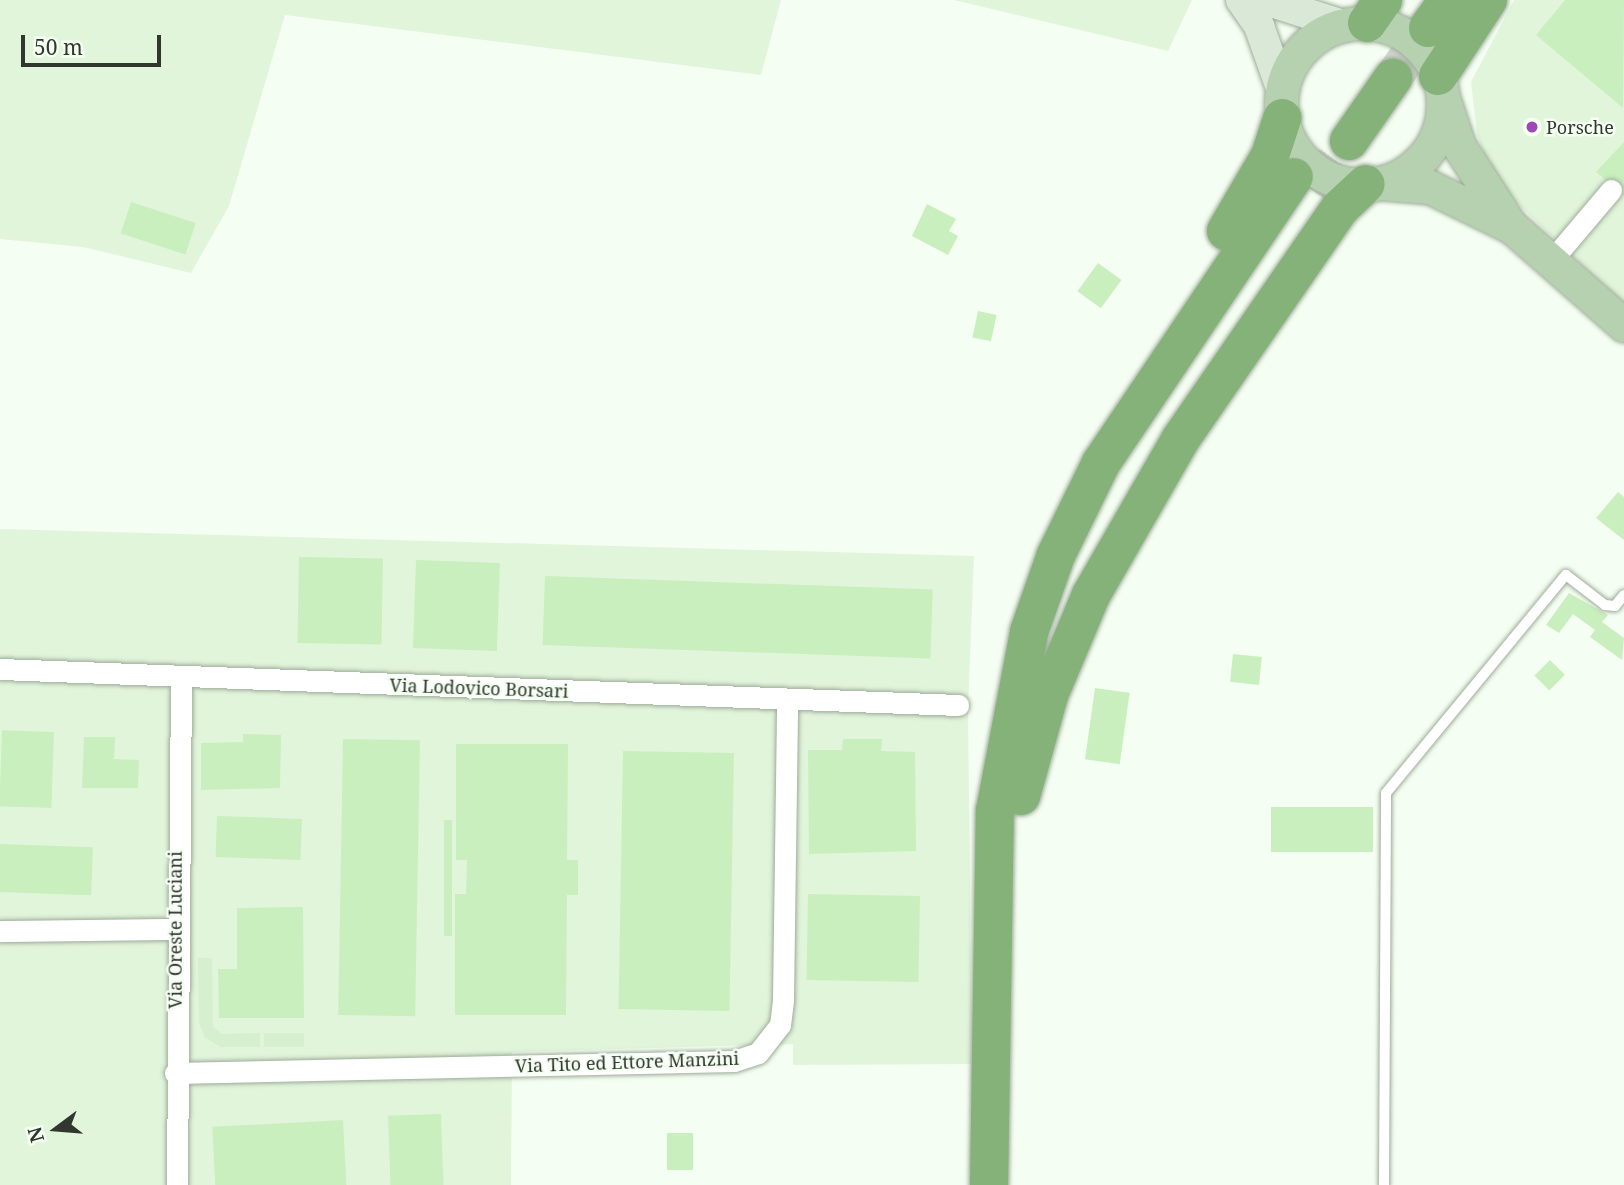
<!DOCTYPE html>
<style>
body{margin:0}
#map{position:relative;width:1624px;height:1185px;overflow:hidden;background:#f5fef2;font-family:"Noto Serif",serif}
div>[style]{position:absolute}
.built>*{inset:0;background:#e1f5db}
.green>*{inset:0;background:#d6efcf;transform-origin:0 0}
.building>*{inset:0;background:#c9efbe;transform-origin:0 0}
.highway-tunnel>*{height:38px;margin-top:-19px;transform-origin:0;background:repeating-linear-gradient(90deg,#ced6cb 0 38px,transparent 0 57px)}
.roads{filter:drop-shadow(0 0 2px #9dac99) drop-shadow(0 0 2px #9dac99)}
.lane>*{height:10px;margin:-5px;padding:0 5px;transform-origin:5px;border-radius:5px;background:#fff}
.street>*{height:21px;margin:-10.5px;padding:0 10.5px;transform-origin:10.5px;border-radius:10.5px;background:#fff}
.secondary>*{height:30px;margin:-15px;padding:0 15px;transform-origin:15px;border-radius:15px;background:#dae8d7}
.primary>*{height:33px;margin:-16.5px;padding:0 16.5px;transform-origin:16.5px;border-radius:16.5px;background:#b6d1af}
.primary>.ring{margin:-16.5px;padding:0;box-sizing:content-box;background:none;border:33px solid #b6d1af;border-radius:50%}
.highway>*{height:38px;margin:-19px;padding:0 19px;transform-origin:19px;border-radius:19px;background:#85b279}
.dots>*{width:19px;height:19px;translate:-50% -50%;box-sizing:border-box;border:4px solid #f5fef2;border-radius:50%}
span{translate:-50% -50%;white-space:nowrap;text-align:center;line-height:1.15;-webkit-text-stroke:5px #f5fef2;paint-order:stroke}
.poi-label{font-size:18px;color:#31372f}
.left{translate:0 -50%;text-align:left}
.street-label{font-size:18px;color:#31372f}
.north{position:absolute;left:21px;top:1094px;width:70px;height:70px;-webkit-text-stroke:5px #f5fef2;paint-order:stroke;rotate:254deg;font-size:19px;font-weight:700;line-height:28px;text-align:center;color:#31372f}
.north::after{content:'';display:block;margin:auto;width:24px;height:32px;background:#31372f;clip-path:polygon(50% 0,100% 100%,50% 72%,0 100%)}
.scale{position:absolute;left:21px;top:35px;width:140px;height:32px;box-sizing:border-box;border:4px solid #31372f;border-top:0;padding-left:9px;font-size:21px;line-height:24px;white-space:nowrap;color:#31372f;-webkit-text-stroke:5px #f5fef2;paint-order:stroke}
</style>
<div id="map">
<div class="built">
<i style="clip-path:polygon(0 0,781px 0,761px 75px,285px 15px,229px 206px,191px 273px,83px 247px,0 239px)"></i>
<i style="clip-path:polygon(954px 0,1192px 0,1168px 51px)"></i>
<i style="clip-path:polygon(1514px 0,1624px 0,1624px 305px,1493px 180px,1477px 134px,1471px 82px)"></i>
<i style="clip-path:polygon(0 529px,974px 556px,968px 708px,972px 1064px,793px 1065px,793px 1044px,512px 1052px,511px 1185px,0 1185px)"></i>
</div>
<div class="green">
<i style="clip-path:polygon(198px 958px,212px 958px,213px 1027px,222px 1034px,260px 1033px,260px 1047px,221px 1047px,205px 1038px,199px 1022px)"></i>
<i style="left:264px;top:1033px;width:40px;height:14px"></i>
</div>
<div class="building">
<i style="clip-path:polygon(1565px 0,1624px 0,1623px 108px,1536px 35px)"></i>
<i style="clip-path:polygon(1624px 142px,1624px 196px,1596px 172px)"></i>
<i style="left:131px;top:202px;width:68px;height:33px;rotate:18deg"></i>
<i style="clip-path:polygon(927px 204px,956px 219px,949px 231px,958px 236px,948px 255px,912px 236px)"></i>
<i style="left:1098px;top:263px;width:29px;height:35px;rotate:36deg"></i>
<i style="left:978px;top:311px;width:19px;height:27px;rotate:12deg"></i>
<i style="clip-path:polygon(1618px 492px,1624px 497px,1624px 540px,1596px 518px)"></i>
<i style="left:299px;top:557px;width:84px;height:86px;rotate:1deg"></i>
<i style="left:416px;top:560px;width:84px;height:88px;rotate:2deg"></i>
<i style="left:545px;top:576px;width:388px;height:69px;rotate:2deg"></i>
<i style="clip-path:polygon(1569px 593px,1608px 615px,1602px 622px,1624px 638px,1622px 660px,1590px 637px,1595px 630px,1573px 614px,1559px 633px,1546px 625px)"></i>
<i style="left:1233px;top:654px;width:29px;height:28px;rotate:6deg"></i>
<i style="left:1550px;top:660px;width:21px;height:22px;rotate:45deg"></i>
<i style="left:1095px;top:688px;width:35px;height:72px;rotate:8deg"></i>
<i style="left:54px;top:732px;width:76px;height:52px;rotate:92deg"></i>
<i style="clip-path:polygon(243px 734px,281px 735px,280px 788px,201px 790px,201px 743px,243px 742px)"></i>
<i style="clip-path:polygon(84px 737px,115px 737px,114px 759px,139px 760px,138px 788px,82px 788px)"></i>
<i style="left:343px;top:739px;width:77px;height:276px;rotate:1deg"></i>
<i style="clip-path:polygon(843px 739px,882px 739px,881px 751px,915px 752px,916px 851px,809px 854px,808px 750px,842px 750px)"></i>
<i style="clip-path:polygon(456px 744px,568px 744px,567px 860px,578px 860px,578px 895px,567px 895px,566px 1015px,455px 1015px,455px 894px,466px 894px,467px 860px,456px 860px)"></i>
<i style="left:623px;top:751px;width:111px;height:258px;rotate:1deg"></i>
<i style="left:1373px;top:807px;width:45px;height:102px;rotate:90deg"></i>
<i style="left:217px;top:816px;width:85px;height:41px;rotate:2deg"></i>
<i style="left:444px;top:820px;width:8px;height:116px"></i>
<i style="left:0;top:844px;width:93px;height:48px;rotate:2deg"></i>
<i style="left:808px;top:894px;width:112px;height:86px;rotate:1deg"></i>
<i style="clip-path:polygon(303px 907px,304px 1018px,219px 1018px,218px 969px,237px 969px,237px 908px)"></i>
<i style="left:441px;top:1114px;width:71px;height:53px;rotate:88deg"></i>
<i style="left:343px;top:1120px;width:65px;height:131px;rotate:87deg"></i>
<i style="left:667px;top:1133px;width:26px;height:37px"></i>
</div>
<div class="highway-tunnel">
<i style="left:1393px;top:78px;width:61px;rotate:-55deg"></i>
<i style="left:1313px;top:191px;width:62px;rotate:-54.2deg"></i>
</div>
<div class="roads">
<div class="lane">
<i style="left:1384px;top:1185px;width:392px;rotate:-89.7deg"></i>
<i style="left:1386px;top:793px;width:283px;rotate:-50.5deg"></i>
<i style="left:1566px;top:575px;width:49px;rotate:37.6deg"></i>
<i style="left:1605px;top:605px;width:10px;rotate:6deg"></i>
<i style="left:1615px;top:606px;width:14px;rotate:-51deg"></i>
</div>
<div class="street">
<i style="left:1551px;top:261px;width:93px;rotate:-49.8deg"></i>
<i style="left:0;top:669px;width:959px;rotate:2.15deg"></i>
<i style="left:0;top:931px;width:174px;rotate:-0.7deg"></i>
<i style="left:175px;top:1073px;width:559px;rotate:-1.23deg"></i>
<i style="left:734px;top:1061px;width:25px;rotate:-18deg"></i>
<i style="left:758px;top:1053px;width:36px;rotate:-52deg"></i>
<i style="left:780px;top:1025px;width:26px;rotate:-83deg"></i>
<i style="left:783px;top:999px;width:299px;rotate:-89.2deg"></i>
<i style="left:177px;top:1185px;width:509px;rotate:-89.55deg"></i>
</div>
<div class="secondary">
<i style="left:1241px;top:0;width:32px;rotate:55deg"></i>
<i style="left:1259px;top:26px;width:69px;rotate:70.5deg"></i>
<i style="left:1265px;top:0;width:82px;rotate:17.8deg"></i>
</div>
<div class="primary">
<i class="ring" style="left:1281px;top:23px;width:129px;height:129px"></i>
<i style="left:1444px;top:101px;width:47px;rotate:71.6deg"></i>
<i style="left:1459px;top:146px;width:94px;rotate:57.2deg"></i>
<i style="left:1381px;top:183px;width:49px;rotate:4.7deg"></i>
<i style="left:1430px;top:187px;width:91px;rotate:26deg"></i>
<i style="left:1512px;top:227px;width:149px;rotate:41.2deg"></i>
</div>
<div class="highway">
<i style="left:1367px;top:23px;width:28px;rotate:-55deg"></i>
<i style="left:1428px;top:28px;width:34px;rotate:-54deg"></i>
<i style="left:1438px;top:76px;width:91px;rotate:-56.7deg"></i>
<i style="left:1349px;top:141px;width:77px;rotate:-55.1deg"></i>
<i style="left:1226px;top:231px;width:87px;rotate:-59.6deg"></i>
<i style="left:1270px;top:156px;width:40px;rotate:-72deg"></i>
<i style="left:1021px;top:796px;width:105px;rotate:-74.5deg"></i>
<i style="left:1049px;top:695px;width:108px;rotate:-67.2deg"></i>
<i style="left:1091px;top:595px;width:179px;rotate:-60.1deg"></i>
<i style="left:1180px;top:440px;width:282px;rotate:-55.4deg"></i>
<i style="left:1340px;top:208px;width:35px;rotate:-43deg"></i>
<i style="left:989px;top:1185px;width:374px;rotate:-89.1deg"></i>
<i style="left:995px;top:811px;width:182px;rotate:-79.2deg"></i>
<i style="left:1029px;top:632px;width:82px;rotate:-70.7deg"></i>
<i style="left:1056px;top:555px;width:102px;rotate:-63.9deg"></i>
<i style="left:1101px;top:463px;width:345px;rotate:-56deg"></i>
</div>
</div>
<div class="dots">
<i style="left:1532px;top:127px;background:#a049b6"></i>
</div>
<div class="poi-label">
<span class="left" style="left:1546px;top:127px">Porsche</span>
</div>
<div class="street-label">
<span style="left:479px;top:688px;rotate:2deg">Via Lodovico Borsari</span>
<span style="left:175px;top:930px;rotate:-90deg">Via Oreste Luciani</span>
<span style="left:627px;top:1062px;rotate:-2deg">Via Tito ed Ettore Manzini</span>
</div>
<div class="north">N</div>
<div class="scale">50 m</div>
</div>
